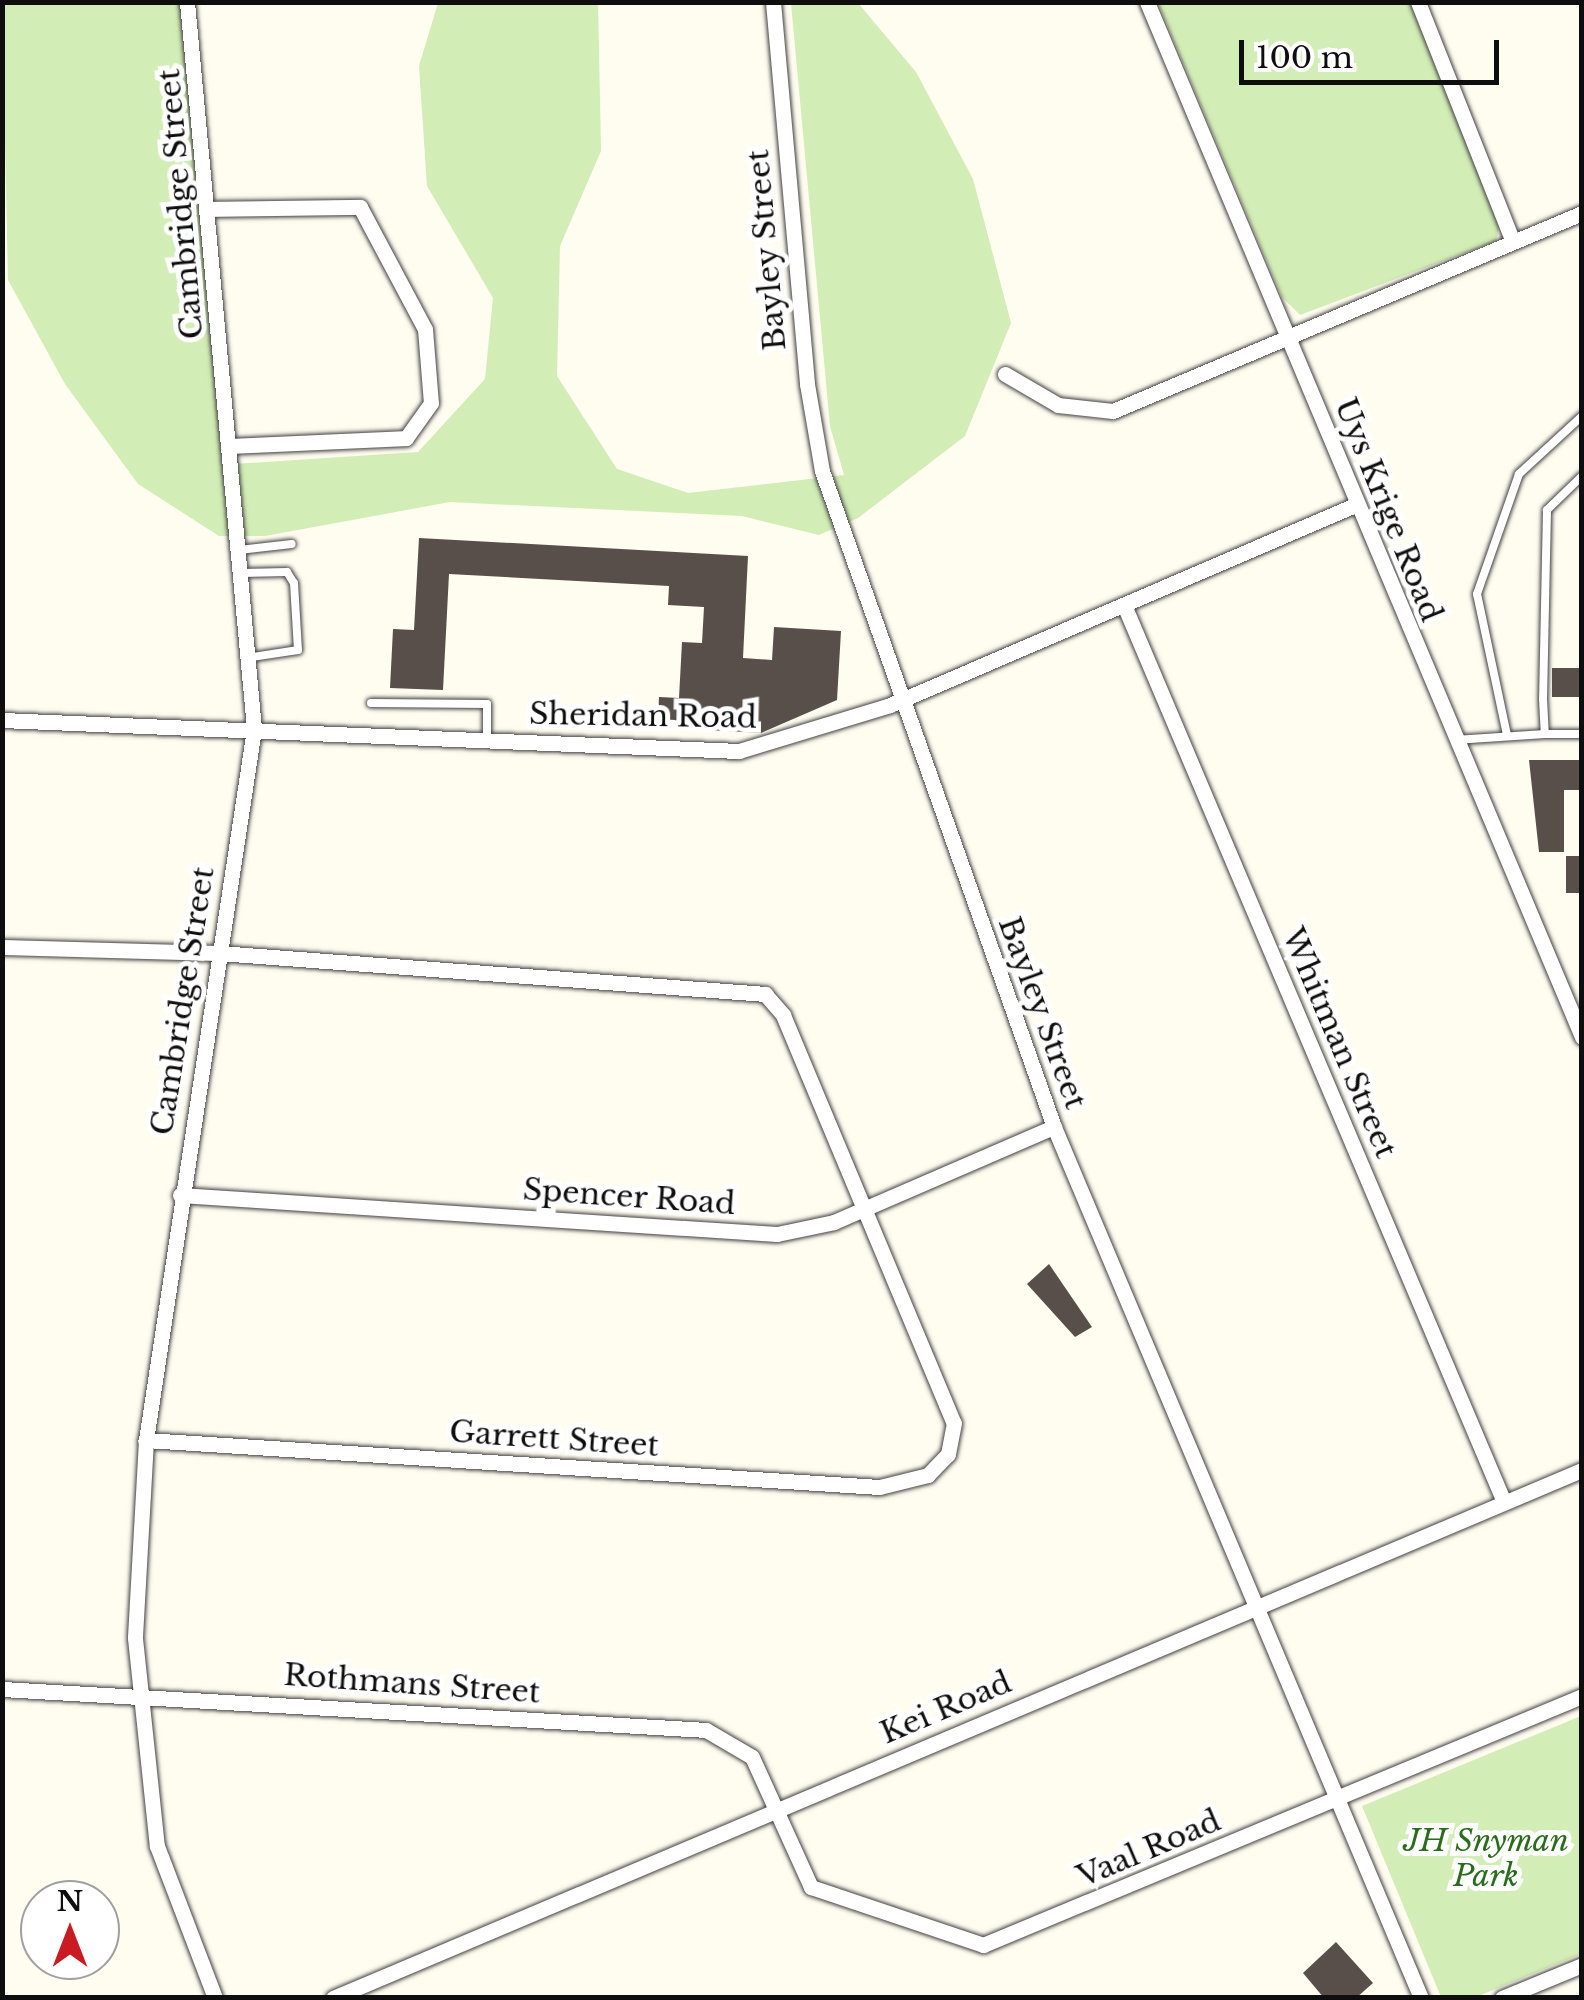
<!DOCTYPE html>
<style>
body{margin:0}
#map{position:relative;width:1584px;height:2000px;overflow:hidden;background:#fffcf0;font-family:"Libre Baskerville",serif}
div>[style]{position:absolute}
.green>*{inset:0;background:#d2edb5}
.building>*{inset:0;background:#584f4a;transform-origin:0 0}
.roads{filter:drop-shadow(0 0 2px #414141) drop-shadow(0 0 2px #414141)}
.service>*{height:8px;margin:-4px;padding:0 4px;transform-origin:4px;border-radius:4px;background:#fff}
.minor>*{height:15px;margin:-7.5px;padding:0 7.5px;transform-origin:7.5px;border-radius:7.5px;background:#fff}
span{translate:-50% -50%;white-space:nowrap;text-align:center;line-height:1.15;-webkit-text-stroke:10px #fff;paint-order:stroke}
.street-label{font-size:30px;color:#0e0e0e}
.park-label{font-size:30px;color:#296c19;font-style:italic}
.frame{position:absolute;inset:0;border:5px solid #0e0e0e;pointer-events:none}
.north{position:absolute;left:20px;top:1880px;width:100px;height:100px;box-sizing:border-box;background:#fff;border:2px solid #9f9f9f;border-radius:50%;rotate:0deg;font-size:28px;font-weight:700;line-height:40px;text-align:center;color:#0e0e0e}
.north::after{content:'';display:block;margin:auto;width:35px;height:45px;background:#ca1a22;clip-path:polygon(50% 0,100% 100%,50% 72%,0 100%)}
.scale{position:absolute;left:1239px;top:40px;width:260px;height:45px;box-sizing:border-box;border:5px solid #0e0e0e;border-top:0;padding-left:12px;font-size:30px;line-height:35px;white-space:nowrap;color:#0e0e0e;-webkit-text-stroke:8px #fff;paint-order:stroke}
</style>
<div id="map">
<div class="green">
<i style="clip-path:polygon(2px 3px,185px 3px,233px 464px,418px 452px,485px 379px,493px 298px,427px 186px,419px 66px,438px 3px,598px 3px,601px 151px,560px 246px,557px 376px,617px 469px,688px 493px,844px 475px,830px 426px,791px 3px,858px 3px,916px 72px,973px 179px,1011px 323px,965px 436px,858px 518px,819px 535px,742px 516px,450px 502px,265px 536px,219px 536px,138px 484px,65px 384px,8px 280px)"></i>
<i style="clip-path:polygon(1158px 3px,1416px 3px,1500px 222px,1496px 241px,1300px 315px,1282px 297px)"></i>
<i style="clip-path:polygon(1581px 1716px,1581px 1954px,1476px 1997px,1441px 1997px,1362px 1806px)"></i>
</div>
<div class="building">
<i style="clip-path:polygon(419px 538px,748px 556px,743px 658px,772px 660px,774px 627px,841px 631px,837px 700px,761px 733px,674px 728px,675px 720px,658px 719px,659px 697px,679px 698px,682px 642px,702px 643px,704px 607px,668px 605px,669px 586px,449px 574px,443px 690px,390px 688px,393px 629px,414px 630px)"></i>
<i style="left:1552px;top:668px;width:30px;height:29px"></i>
<i style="clip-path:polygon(1529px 760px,1582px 760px,1582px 790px,1564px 790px,1564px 852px,1539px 852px)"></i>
<i style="left:1566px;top:856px;width:16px;height:37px"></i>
<i style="clip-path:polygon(1049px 1264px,1092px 1327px,1075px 1337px,1027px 1284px)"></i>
<i style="clip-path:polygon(1336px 1942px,1373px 1983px,1356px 1998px,1324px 1998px,1303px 1973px)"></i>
</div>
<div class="roads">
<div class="service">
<i style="left:1582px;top:476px;width:49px;rotate:135.8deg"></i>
<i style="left:1547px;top:510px;width:189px;rotate:91.2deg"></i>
<i style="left:1543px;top:699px;width:35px;rotate:87deg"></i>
<i style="left:1545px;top:734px;width:37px"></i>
<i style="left:239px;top:550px;width:53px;rotate:-6.5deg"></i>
<i style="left:242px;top:573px;width:45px;rotate:-1.3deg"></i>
<i style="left:287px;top:572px;width:13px;rotate:58deg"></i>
<i style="left:294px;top:583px;width:67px;rotate:86.6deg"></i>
<i style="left:298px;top:650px;width:47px;rotate:171.3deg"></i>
<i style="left:371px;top:703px;width:116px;rotate:0.5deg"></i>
<i style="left:487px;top:704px;width:37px;rotate:90deg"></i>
<i style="left:1507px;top:735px;width:144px;rotate:-102deg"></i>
<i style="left:1477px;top:594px;width:127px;rotate:-70.7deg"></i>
<i style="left:1519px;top:474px;width:86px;rotate:-42.6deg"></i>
<i style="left:1455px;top:740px;width:90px;rotate:-3.8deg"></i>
</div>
<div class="minor">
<i style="left:187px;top:2px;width:730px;rotate:84.73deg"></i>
<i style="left:254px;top:729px;width:719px;rotate:98.64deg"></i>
<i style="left:146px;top:1440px;width:198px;rotate:93.2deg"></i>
<i style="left:135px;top:1638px;width:209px;rotate:84deg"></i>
<i style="left:157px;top:1846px;width:163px;rotate:69.1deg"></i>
<i style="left:773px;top:2px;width:384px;rotate:84.9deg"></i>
<i style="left:807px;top:384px;width:88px;rotate:80.2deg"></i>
<i style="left:822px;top:471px;width:696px;rotate:70.52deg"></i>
<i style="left:1054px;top:1127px;width:945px;rotate:67.15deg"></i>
<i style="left:1147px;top:2px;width:1123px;rotate:67.2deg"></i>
<i style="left:1418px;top:2px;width:258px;rotate:68.4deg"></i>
<i style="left:209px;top:209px;width:151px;rotate:-0.8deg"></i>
<i style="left:360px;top:207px;width:138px;rotate:62deg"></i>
<i style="left:425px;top:329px;width:74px;rotate:85.4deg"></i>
<i style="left:431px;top:403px;width:43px;rotate:125.5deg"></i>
<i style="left:406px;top:438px;width:175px;rotate:177.4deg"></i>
<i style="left:1005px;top:374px;width:61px;rotate:30.3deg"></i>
<i style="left:1058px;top:405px;width:55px;rotate:6.2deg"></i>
<i style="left:1113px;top:411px;width:509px;rotate:-22.89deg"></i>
<i style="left:1124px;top:605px;width:974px;rotate:67.04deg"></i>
<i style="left:2px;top:720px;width:738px;rotate:2.41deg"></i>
<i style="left:739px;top:751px;width:158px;rotate:-16.9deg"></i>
<i style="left:890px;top:705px;width:506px;rotate:-23.27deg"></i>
<i style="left:2px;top:947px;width:217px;rotate:1.6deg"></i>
<i style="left:219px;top:953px;width:548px;rotate:4.29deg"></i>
<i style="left:765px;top:994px;width:28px;rotate:49deg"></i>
<i style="left:783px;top:1015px;width:442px;rotate:67.3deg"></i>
<i style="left:954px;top:1423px;width:32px;rotate:101deg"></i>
<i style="left:948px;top:1454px;width:29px;rotate:134deg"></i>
<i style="left:928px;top:1475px;width:50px;rotate:166.2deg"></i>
<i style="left:879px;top:1487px;width:735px;rotate:-176.33deg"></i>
<i style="left:180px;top:1195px;width:598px;rotate:3.74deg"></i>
<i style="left:777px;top:1234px;width:58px;rotate:-11.9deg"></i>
<i style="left:834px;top:1222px;width:240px;rotate:-23.4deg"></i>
<i style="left:2px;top:1689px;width:705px;rotate:3.33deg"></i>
<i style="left:706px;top:1730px;width:53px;rotate:30.4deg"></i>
<i style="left:752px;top:1757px;width:143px;rotate:65.6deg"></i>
<i style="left:811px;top:1887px;width:182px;rotate:18.6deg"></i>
<i style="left:983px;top:1945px;width:649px;rotate:-22.57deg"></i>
<i style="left:333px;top:1998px;width:1356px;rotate:-22.92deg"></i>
<i style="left:1502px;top:1998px;width:87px;rotate:-22.4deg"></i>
</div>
</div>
<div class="street-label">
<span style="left:181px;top:204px;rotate:-95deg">Cambridge Street</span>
<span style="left:767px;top:250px;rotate:-95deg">Bayley Street</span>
<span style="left:1388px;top:510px;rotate:68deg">Uys Krige Road</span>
<span style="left:643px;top:716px;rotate:1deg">Sheridan Road</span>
<span style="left:183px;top:1001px;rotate:-81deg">Cambridge Street</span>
<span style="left:1042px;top:1013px;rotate:70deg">Bayley Street</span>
<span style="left:1339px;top:1043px;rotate:67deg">Whitman Street</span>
<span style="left:629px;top:1197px;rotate:4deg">Spencer Road</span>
<span style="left:554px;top:1439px;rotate:4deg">Garrett Street</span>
<span style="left:412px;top:1684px;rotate:4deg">Rothmans Street</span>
<span style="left:946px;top:1708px;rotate:-23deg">Kei Road</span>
<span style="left:1149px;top:1849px;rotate:-23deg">Vaal Road</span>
</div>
<div class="park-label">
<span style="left:1486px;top:1858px">JH Snyman<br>Park</span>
</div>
<div class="frame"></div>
<div class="north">N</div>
<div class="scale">100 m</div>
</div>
